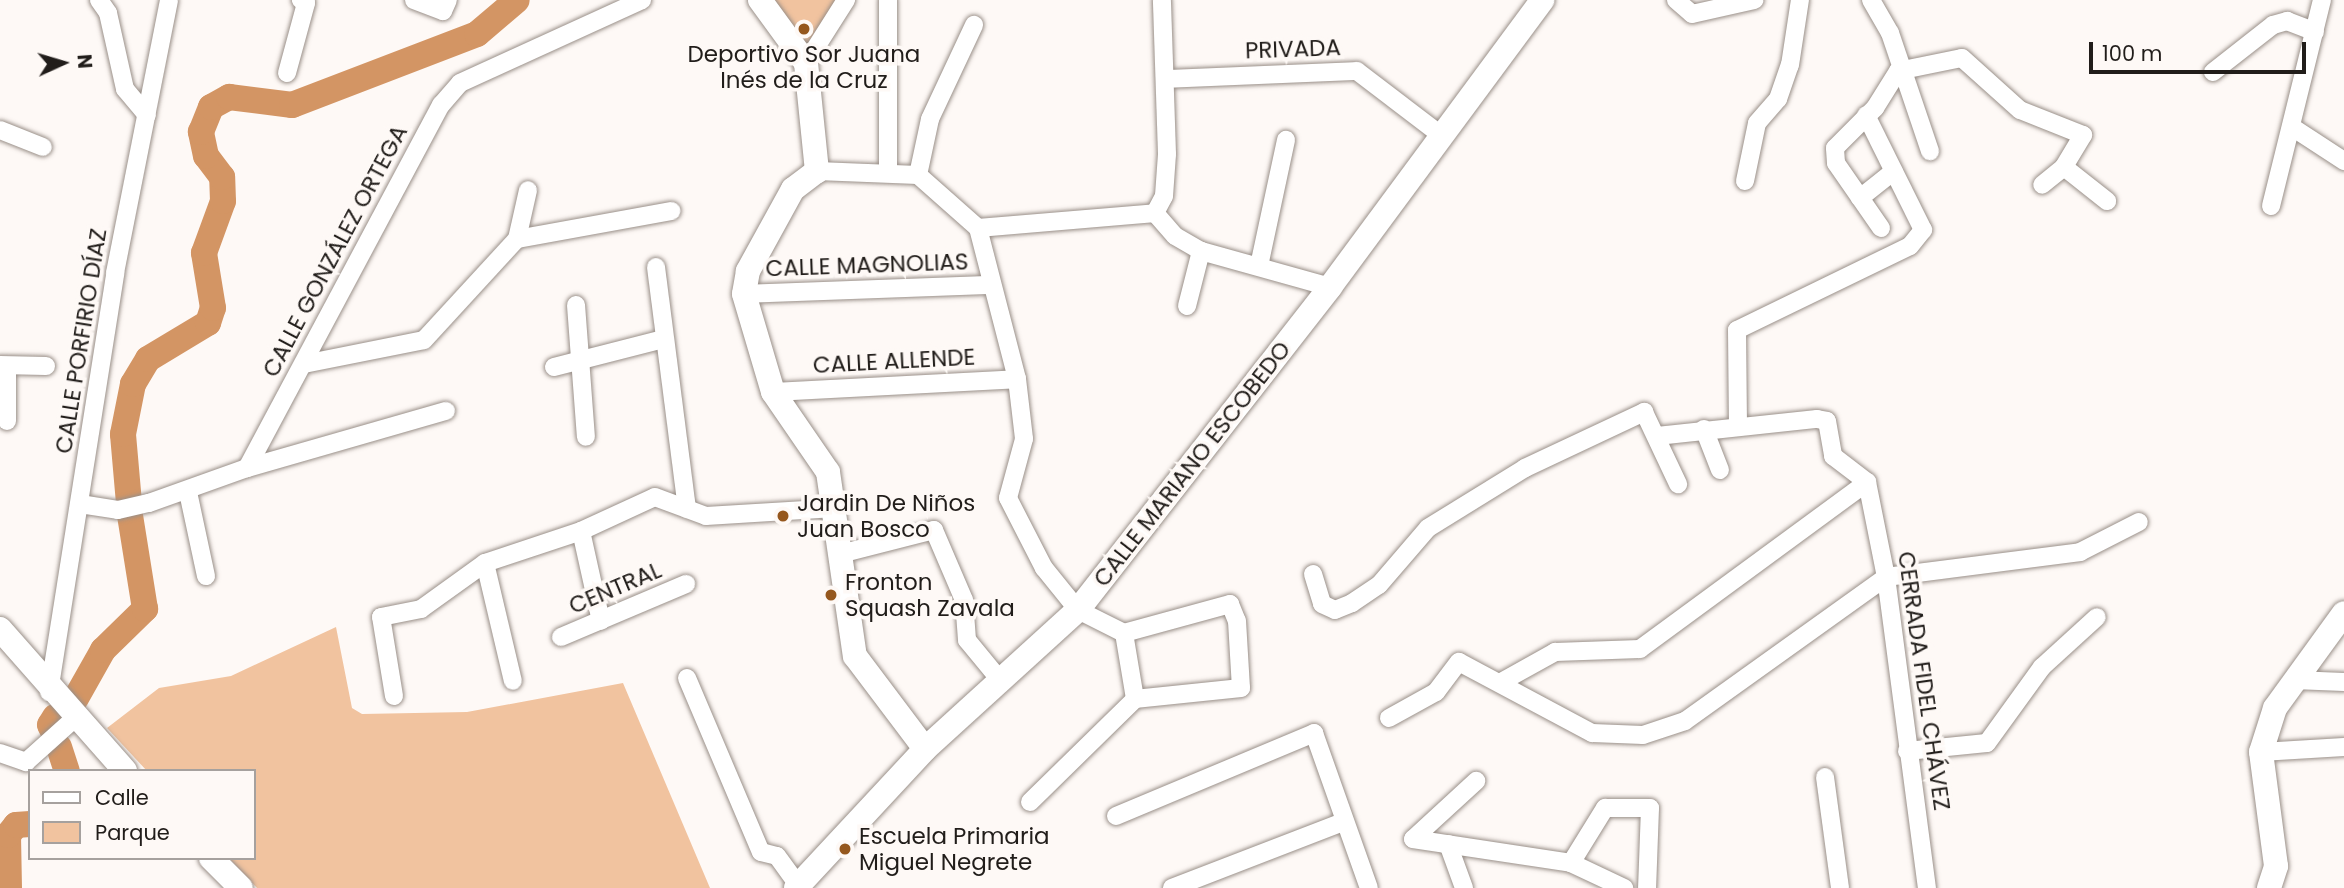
<!DOCTYPE html>
<meta charset="utf-8">
<style>
body{margin:0}
#map{position:relative;width:2344px;height:888px;overflow:hidden;background:#fef9f6;font-family:Poppins,sans-serif}
div>[style]{position:absolute}
.green>*{inset:0;background:#f1c39f}
.river>*{height:26px;margin:-13px;padding:0 13px;transform-origin:13px;border-radius:13px;background:#d39564}
.roads{filter:drop-shadow(0 0 2px #998f88) drop-shadow(0 0 2px #998f88)}
.street>*{height:18px;margin:-9px;padding:0 9px;transform-origin:9px;border-radius:9px;background:#fff}
.secondary>*{height:24px;margin:-12px;padding:0 12px;transform-origin:12px;border-radius:12px;background:#fff}
.dots>*{width:19px;height:19px;translate:-50% -50%;box-sizing:border-box;border:4px solid #fef9f6;border-radius:50%}
span{translate:-50% -50%;white-space:nowrap;text-align:center;line-height:1.15;-webkit-text-stroke:7px #fef9f6;paint-order:stroke}
.street-label{font-size:23px;color:#211d1a}
.poi-label{font-size:23px;color:#211d1a}
.left{translate:0 -50%;text-align:left}
.legend{position:absolute;left:28px;top:769px;width:228px;height:91px;box-sizing:border-box;background:#fef9f6;border:2px solid #a6a19e;margin:0;padding:9px 12px;list-style:none;font-size:21px;color:#211d1a}
.legend li{display:flex;align-items:center;gap:14px;height:35px}
.legend b{width:35px;border:2px solid #a6a19e}
.north{position:absolute;left:28px;top:28px;width:70px;height:70px;-webkit-text-stroke:5px #fef9f6;paint-order:stroke;rotate:86deg;font-size:19px;font-weight:700;line-height:28px;text-align:center;color:#211d1a}
.north::after{content:'';display:block;margin:auto;width:24px;height:32px;background:#211d1a;clip-path:polygon(50% 0,100% 100%,50% 72%,0 100%)}
.scale{position:absolute;left:2089px;top:42px;width:217px;height:32px;box-sizing:border-box;border:4px solid #211d1a;border-top:0;padding-left:9px;font-size:21px;line-height:24px;white-space:nowrap;color:#211d1a;-webkit-text-stroke:5px #fef9f6;paint-order:stroke}
</style>
<div id="map">
<div class="green">
<i style="clip-path:polygon(766px 0,841px 0,805px 58px)"></i>
<i style="clip-path:polygon(336px 627px,352px 708px,362px 714px,467px 712px,623px 683px,710px 888px,257px 888px,229px 858px,254px 858px,254px 771px,147px 771px,107px 728px,159px 688px,231px 676px)"></i>
</div>
<div class="river">
<i style="left:129px;top:503px;width:69px;rotate:-95deg"></i>
<i style="left:123px;top:434px;width:51px;rotate:-78.7deg"></i>
<i style="left:133px;top:384px;width:29px;rotate:-59deg"></i>
<i style="left:148px;top:359px;width:70px;rotate:-31deg"></i>
<i style="left:208px;top:323px;width:16px;rotate:-72deg"></i>
<i style="left:213px;top:308px;width:56px;rotate:-99.3deg"></i>
<i style="left:204px;top:253px;width:55px;rotate:-69.9deg"></i>
<i style="left:223px;top:201px;width:24px;rotate:-92deg"></i>
<i style="left:222px;top:177px;width:26px;rotate:-127deg"></i>
<i style="left:206px;top:156px;width:25px;rotate:-102deg"></i>
<i style="left:201px;top:132px;width:27px;rotate:-68deg"></i>
<i style="left:211px;top:107px;width:21px;rotate:-29deg"></i>
<i style="left:229px;top:97px;width:64px;rotate:7.2deg"></i>
<i style="left:292px;top:105px;width:198px;rotate:-21deg"></i>
<i style="left:477px;top:34px;width:52px;rotate:-40.4deg"></i>
<i style="left:76px;top:698px;width:55px;rotate:-60.6deg"></i>
<i style="left:103px;top:650px;width:59px;rotate:-44.3deg"></i>
<i style="left:145px;top:609px;width:95px;rotate:-99.1deg"></i>
<i style="left:55px;top:717px;width:9px;rotate:122deg"></i>
<i style="left:50px;top:725px;width:11px;rotate:63deg"></i>
<i style="left:59px;top:747px;width:25px;rotate:72deg"></i>
<i style="left:9px;top:888px;width:53px;rotate:-91.1deg"></i>
<i style="left:8px;top:835px;width:13px;rotate:-51deg"></i>
<i style="left:16px;top:825px;width:14px;rotate:-4deg"></i>
</div>
<div class="roads">
<div class="street">
<i style="left:99px;top:0;width:16px;rotate:55deg"></i>
<i style="left:108px;top:13px;width:78px;rotate:77.4deg"></i>
<i style="left:125px;top:89px;width:34px;rotate:50deg"></i>
<i style="left:414px;top:0;width:31px;rotate:21deg"></i>
<i style="left:443px;top:11px;width:12px;rotate:-66deg"></i>
<i style="left:888px;top:0;width:169px;rotate:90deg"></i>
<i style="left:1676px;top:0;width:21px;rotate:41deg"></i>
<i style="left:1692px;top:14px;width:64px;rotate:-12.7deg"></i>
<i style="left:1871px;top:0;width:38px;rotate:60deg"></i>
<i style="left:1890px;top:33px;width:125px;rotate:71.3deg"></i>
<i style="left:806px;top:63px;width:75px;rotate:-57.6deg"></i>
<i style="left:2213px;top:72px;width:76px;rotate:-38.1deg"></i>
<i style="left:2273px;top:25px;width:15px;rotate:-16deg"></i>
<i style="left:2287px;top:21px;width:30px;rotate:21deg"></i>
<i style="left:287px;top:73px;width:73px;rotate:-74.8deg"></i>
<i style="left:306px;top:3px;width:6px;rotate:-149deg"></i>
<i style="left:1166px;top:79px;width:191px;rotate:-2.4deg"></i>
<i style="left:1357px;top:71px;width:107px;rotate:37.4deg"></i>
<i style="left:2295px;top:129px;width:59px;rotate:33.1deg"></i>
<i style="left:0;top:130px;width:46px;rotate:21.6deg"></i>
<i style="left:2064px;top:167px;width:55px;rotate:38.3deg"></i>
<i style="left:817px;top:171px;width:101px;rotate:2.3deg"></i>
<i style="left:918px;top:175px;width:80px;rotate:41.5deg"></i>
<i style="left:978px;top:228px;width:178px;rotate:-4.8deg"></i>
<i style="left:1155px;top:213px;width:30px;rotate:49deg"></i>
<i style="left:1175px;top:236px;width:30px;rotate:30deg"></i>
<i style="left:1201px;top:251px;width:134px;rotate:15.6deg"></i>
<i style="left:918px;top:175px;width:57px;rotate:-77.9deg"></i>
<i style="left:930px;top:119px;width:104px;rotate:-64.9deg"></i>
<i style="left:1745px;top:181px;width:59px;rotate:-78.3deg"></i>
<i style="left:1757px;top:123px;width:32px;rotate:-49deg"></i>
<i style="left:1778px;top:99px;width:36px;rotate:-71deg"></i>
<i style="left:1790px;top:65px;width:66px;rotate:-81.3deg"></i>
<i style="left:1860px;top:198px;width:43px;rotate:-38.5deg"></i>
<i style="left:2271px;top:206px;width:212px;rotate:-76.1deg"></i>
<i style="left:1155px;top:213px;width:19px;rotate:-62deg"></i>
<i style="left:1164px;top:196px;width:42px;rotate:-85.9deg"></i>
<i style="left:1167px;top:154px;width:154px;rotate:-91.9deg"></i>
<i style="left:978px;top:228px;width:156px;rotate:75.5deg"></i>
<i style="left:1017px;top:379px;width:60px;rotate:83.3deg"></i>
<i style="left:1024px;top:439px;width:61px;rotate:105.2deg"></i>
<i style="left:1008px;top:498px;width:79px;rotate:62.8deg"></i>
<i style="left:1044px;top:568px;width:54px;rotate:51deg"></i>
<i style="left:1078px;top:610px;width:51px;rotate:26.6deg"></i>
<i style="left:1124px;top:633px;width:110px;rotate:-15.3deg"></i>
<i style="left:1230px;top:604px;width:18px;rotate:68deg"></i>
<i style="left:1237px;top:621px;width:67px;rotate:86.6deg"></i>
<i style="left:1241px;top:688px;width:107px;rotate:174.1deg"></i>
<i style="left:1881px;top:228px;width:79px;rotate:-124.7deg"></i>
<i style="left:1836px;top:163px;width:15px;rotate:-94deg"></i>
<i style="left:1835px;top:148px;width:57px;rotate:-45deg"></i>
<i style="left:1875px;top:108px;width:44px;rotate:-58.1deg"></i>
<i style="left:1898px;top:71px;width:65px;rotate:-11.5deg"></i>
<i style="left:1962px;top:58px;width:78px;rotate:41.9deg"></i>
<i style="left:2020px;top:110px;width:68px;rotate:21.6deg"></i>
<i style="left:2083px;top:135px;width:37px;rotate:121deg"></i>
<i style="left:2064px;top:167px;width:28px;rotate:141deg"></i>
<i style="left:517px;top:239px;width:50px;rotate:-77.3deg"></i>
<i style="left:1259px;top:266px;width:129px;rotate:-77.9deg"></i>
<i style="left:656px;top:267px;width:244px;rotate:82.7deg"></i>
<i style="left:744px;top:294px;width:248px;rotate:-2.1deg"></i>
<i style="left:576px;top:305px;width:132px;rotate:85.7deg"></i>
<i style="left:1187px;top:306px;width:57px;rotate:-75.7deg"></i>
<i style="left:304px;top:364px;width:122px;rotate:-11.3deg"></i>
<i style="left:424px;top:340px;width:137px;rotate:-47.4deg"></i>
<i style="left:517px;top:239px;width:157px;rotate:-10.3deg"></i>
<i style="left:0;top:365px;width:46px;rotate:1.2deg"></i>
<i style="left:7px;top:366px;width:55px;rotate:90deg"></i>
<i style="left:554px;top:367px;width:114px;rotate:-14.3deg"></i>
<i style="left:773px;top:392px;width:244px;rotate:-3deg"></i>
<i style="left:1738px;top:426px;width:96px;rotate:-90.6deg"></i>
<i style="left:1737px;top:330px;width:192px;rotate:-25.9deg"></i>
<i style="left:1910px;top:246px;width:21px;rotate:-51deg"></i>
<i style="left:1923px;top:230px;width:128px;rotate:-116.4deg"></i>
<i style="left:1704px;top:429px;width:44px;rotate:68.7deg"></i>
<i style="left:1657px;top:436px;width:161px;rotate:-6.1deg"></i>
<i style="left:1817px;top:419px;width:10px;rotate:11deg"></i>
<i style="left:1827px;top:421px;width:36px;rotate:80deg"></i>
<i style="left:1833px;top:456px;width:43px;rotate:37.4deg"></i>
<i style="left:1867px;top:482px;width:97px;rotate:78.7deg"></i>
<i style="left:1886px;top:577px;width:314px;rotate:82.5deg"></i>
<i style="left:247px;top:468px;width:207px;rotate:-16deg"></i>
<i style="left:188px;top:492px;width:86px;rotate:77.9deg"></i>
<i style="left:80px;top:504px;width:38px;rotate:9deg"></i>
<i style="left:118px;top:510px;width:32px;rotate:-13deg"></i>
<i style="left:149px;top:503px;width:104px;rotate:-19.7deg"></i>
<i style="left:247px;top:468px;width:412px;rotate:-61.9deg"></i>
<i style="left:441px;top:105px;width:29px;rotate:-49deg"></i>
<i style="left:460px;top:83px;width:200px;rotate:-24.5deg"></i>
<i style="left:581px;top:531px;width:92px;rotate:77.5deg"></i>
<i style="left:840px;top:554px;width:97px;rotate:-14.3deg"></i>
<i style="left:934px;top:530px;width:76px;rotate:66.8deg"></i>
<i style="left:964px;top:600px;width:40px;rotate:85.7deg"></i>
<i style="left:967px;top:640px;width:52px;rotate:50.5deg"></i>
<i style="left:485px;top:563px;width:121px;rotate:76.7deg"></i>
<i style="left:1313px;top:574px;width:31px;rotate:73deg"></i>
<i style="left:1322px;top:604px;width:14px;rotate:25deg"></i>
<i style="left:1335px;top:610px;width:18px;rotate:-22deg"></i>
<i style="left:1352px;top:603px;width:32px;rotate:-34deg"></i>
<i style="left:1379px;top:585px;width:75px;rotate:-49.3deg"></i>
<i style="left:1428px;top:528px;width:114px;rotate:-31.7deg"></i>
<i style="left:1525px;top:468px;width:132px;rotate:-25.2deg"></i>
<i style="left:1644px;top:412px;width:80px;rotate:64.7deg"></i>
<i style="left:1124px;top:633px;width:67px;rotate:80.5deg"></i>
<i style="left:561px;top:637px;width:136px;rotate:-23deg"></i>
<i style="left:687px;top:678px;width:189px;rotate:67deg"></i>
<i style="left:761px;top:852px;width:16px;rotate:14deg"></i>
<i style="left:777px;top:856px;width:36px;rotate:54deg"></i>
<i style="left:2294px;top:680px;width:50px;rotate:2.3deg"></i>
<i style="left:1503px;top:681px;width:60px;rotate:-29.1deg"></i>
<i style="left:1555px;top:652px;width:85px;rotate:-2deg"></i>
<i style="left:1640px;top:649px;width:282px;rotate:-36.3deg"></i>
<i style="left:49px;top:692px;width:424px;rotate:-81deg"></i>
<i style="left:115px;top:273px;width:278px;rotate:-78.8deg"></i>
<i style="left:394px;top:696px;width:80px;rotate:-99.3deg"></i>
<i style="left:381px;top:617px;width:41px;rotate:-11.3deg"></i>
<i style="left:421px;top:609px;width:79px;rotate:-35.7deg"></i>
<i style="left:485px;top:563px;width:101px;rotate:-18.4deg"></i>
<i style="left:581px;top:531px;width:81px;rotate:-24.7deg"></i>
<i style="left:655px;top:497px;width:54px;rotate:20.4deg"></i>
<i style="left:706px;top:516px;width:129px;rotate:-3.5deg"></i>
<i style="left:1389px;top:718px;width:54px;rotate:-29deg"></i>
<i style="left:1436px;top:692px;width:38px;rotate:-53deg"></i>
<i style="left:1459px;top:662px;width:151px;rotate:28.1deg"></i>
<i style="left:1592px;top:733px;width:51px;rotate:2.2deg"></i>
<i style="left:1643px;top:735px;width:44px;rotate:-18.4deg"></i>
<i style="left:1685px;top:721px;width:247px;rotate:-35.6deg"></i>
<i style="left:1886px;top:577px;width:196px;rotate:-7.3deg"></i>
<i style="left:2080px;top:552px;width:66px;rotate:-27deg"></i>
<i style="left:1907px;top:751px;width:80px;rotate:-5.7deg"></i>
<i style="left:1987px;top:743px;width:94px;rotate:-54.1deg"></i>
<i style="left:2042px;top:667px;width:74px;rotate:-42.3deg"></i>
<i style="left:2261px;top:752px;width:83px;rotate:-3.4deg"></i>
<i style="left:0;top:753px;width:28px;rotate:19deg"></i>
<i style="left:26px;top:762px;width:64px;rotate:-41.9deg"></i>
<i style="left:1825px;top:777px;width:112px;rotate:82.3deg"></i>
<i style="left:1030px;top:802px;width:147px;rotate:-44.4deg"></i>
<i style="left:1116px;top:816px;width:215px;rotate:-22.7deg"></i>
<i style="left:1314px;top:733px;width:164px;rotate:70.5deg"></i>
<i style="left:1413px;top:839px;width:160px;rotate:8.6deg"></i>
<i style="left:1571px;top:863px;width:59px;rotate:25.3deg"></i>
<i style="left:1413px;top:839px;width:86px;rotate:-42.6deg"></i>
<i style="left:1448px;top:844px;width:47px;rotate:70deg"></i>
<i style="left:1571px;top:863px;width:65px;rotate:-58.3deg"></i>
<i style="left:1605px;top:808px;width:45px"></i>
<i style="left:1650px;top:808px;width:80px;rotate:92.1deg"></i>
<i style="left:1172px;top:888px;width:183px;rotate:-21.1deg"></i>
</div>
<div class="secondary">
<i style="left:760px;top:0;width:78px;rotate:53.9deg"></i>
<i style="left:806px;top:63px;width:109px;rotate:84.2deg"></i>
<i style="left:817px;top:171px;width:30px;rotate:143deg"></i>
<i style="left:793px;top:189px;width:94px;rotate:118.8deg"></i>
<i style="left:748px;top:271px;width:23px;rotate:100deg"></i>
<i style="left:744px;top:294px;width:102px;rotate:73.5deg"></i>
<i style="left:773px;top:392px;width:97px;rotate:55.5deg"></i>
<i style="left:828px;top:472px;width:186px;rotate:81.7deg"></i>
<i style="left:855px;top:656px;width:116px;rotate:53deg"></i>
<i style="left:0;top:629px;width:189px;rotate:48.6deg"></i>
<i style="left:211px;top:858px;width:42px;rotate:45deg"></i>
<i style="left:796px;top:888px;width:190px;rotate:-47.1deg"></i>
<i style="left:925px;top:749px;width:207px;rotate:-42.3deg"></i>
<i style="left:1078px;top:610px;width:410px;rotate:-52deg"></i>
<i style="left:1330px;top:287px;width:357px;rotate:-53.5deg"></i>
<i style="left:2269px;top:888px;width:23px;rotate:-72deg"></i>
<i style="left:2276px;top:866px;width:115px;rotate:-97.5deg"></i>
<i style="left:2261px;top:752px;width:46px;rotate:-72.3deg"></i>
<i style="left:2275px;top:708px;width:117px;rotate:-54deg"></i>
</div>
</div>
<div class="dots">
<i style="left:804px;top:29px;background:#95571d"></i>
<i style="left:783px;top:516px;background:#95571d"></i>
<i style="left:831px;top:595px;background:#95571d"></i>
<i style="left:845px;top:849px;background:#95571d"></i>
</div>
<div class="street-label">
<span style="left:1293px;top:49px;rotate:-2deg">PRIVADA</span>
<span style="left:335px;top:251px;rotate:-62deg">CALLE GONZÁLEZ ORTEGA</span>
<span style="left:867px;top:265px;rotate:-2deg">CALLE MAGNOLIAS</span>
<span style="left:81px;top:341px;rotate:-81deg">CALLE PORFIRIO DÍAZ</span>
<span style="left:894px;top:361px;rotate:-3deg">CALLE ALLENDE</span>
<span style="left:1192px;top:464px;rotate:-52deg">CALLE MARIANO ESCOBEDO</span>
<span style="left:615px;top:588px;rotate:-23deg">CENTRAL</span>
<span style="left:1924px;top:681px;rotate:82deg">CERRADA FIDEL CHÁVEZ</span>
</div>
<div class="poi-label">
<span style="left:804px;top:67px">Deportivo Sor Juana<br>Inés de la Cruz</span>
<span class="left" style="left:797px;top:516px">Jardin De Niños<br>Juan Bosco</span>
<span class="left" style="left:845px;top:595px">Fronton<br>Squash Zavala</span>
<span class="left" style="left:859px;top:849px">Escuela Primaria<br>Miguel Negrete</span>
</div>
<ul class="legend">
<li><b style="height:9px;background:#fff"></b>Calle</li>
<li><b style="height:19px;background:#f1c39f"></b>Parque</li>
</ul>
<div class="north">N</div>
<div class="scale">100 m</div>
</div>
